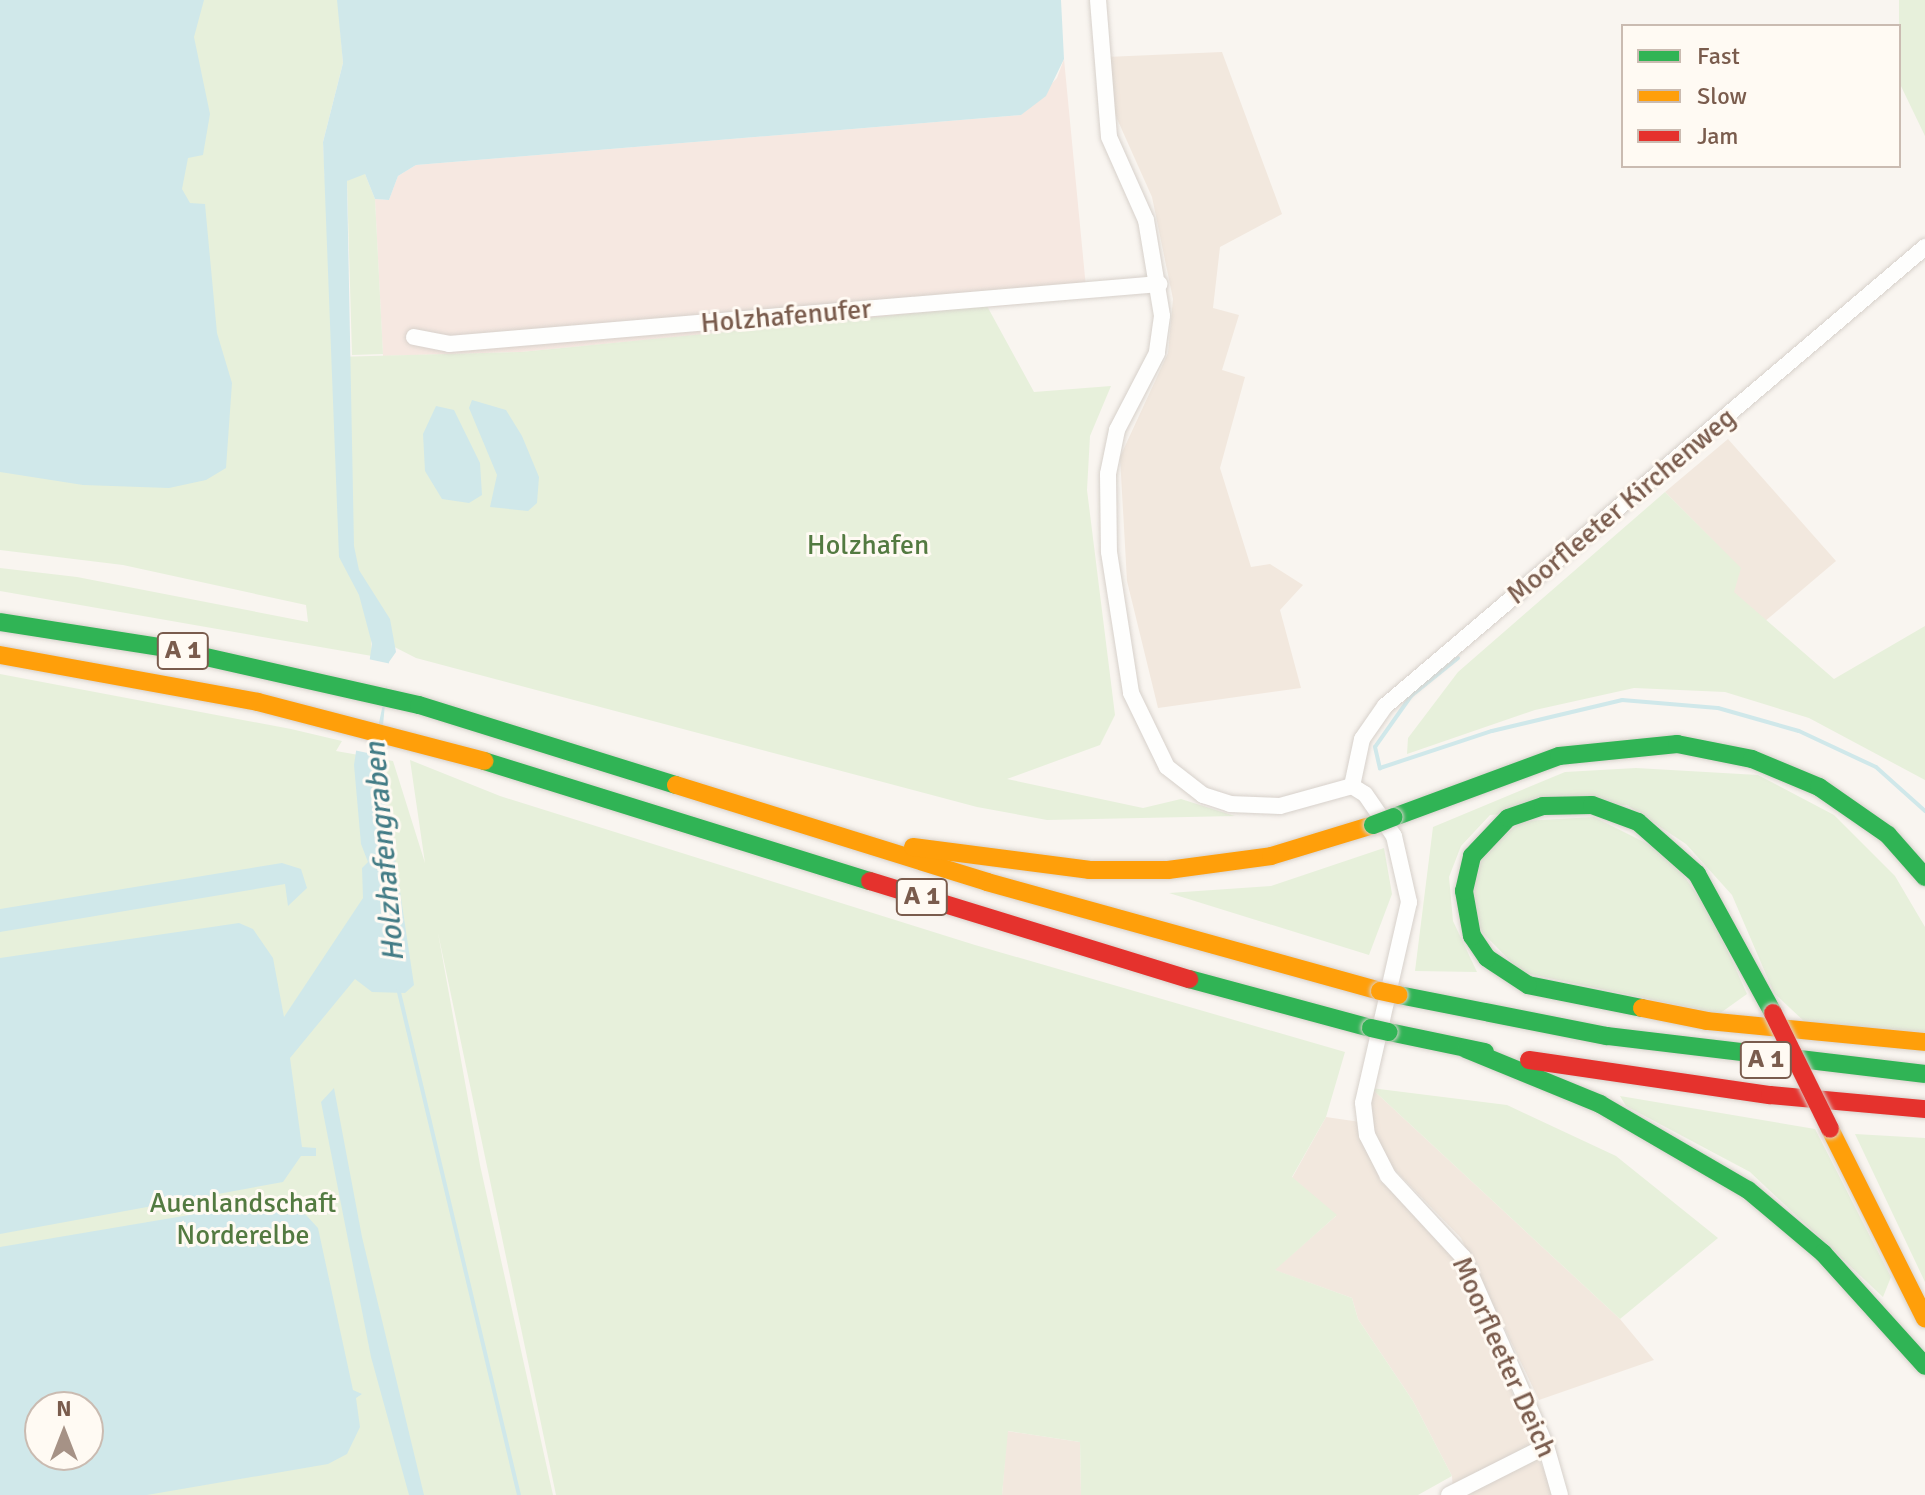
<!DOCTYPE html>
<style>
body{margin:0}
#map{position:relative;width:1925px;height:1495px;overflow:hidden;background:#f9f5f0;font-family:Signika,sans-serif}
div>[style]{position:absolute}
.residential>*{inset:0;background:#f2e8de}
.commercial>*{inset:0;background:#f6e8e1}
.green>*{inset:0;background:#e7f0db}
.water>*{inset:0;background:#d0e8ea}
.pier>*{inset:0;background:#f9f5f0;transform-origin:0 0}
.stream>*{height:4px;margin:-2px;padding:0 2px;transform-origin:2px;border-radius:2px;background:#d0e8ea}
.roads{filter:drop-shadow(0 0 2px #d7d1cb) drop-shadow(0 0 2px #d7d1cb)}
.street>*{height:16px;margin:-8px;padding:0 8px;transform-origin:8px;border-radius:8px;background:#fefefd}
.fast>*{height:18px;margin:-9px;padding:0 9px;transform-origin:9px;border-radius:9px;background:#30b455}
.slow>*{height:18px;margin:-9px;padding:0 9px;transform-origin:9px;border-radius:9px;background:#ff9f0a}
.jam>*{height:18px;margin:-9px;padding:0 9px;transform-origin:9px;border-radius:9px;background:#e5322d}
.bridges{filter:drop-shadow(0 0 2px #dad1cc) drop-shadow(0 0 2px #dad1cc)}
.fast-bridge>*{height:18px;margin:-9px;padding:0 9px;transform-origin:9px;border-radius:9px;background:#30b455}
.slow-bridge>*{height:18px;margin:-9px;padding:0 9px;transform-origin:9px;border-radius:9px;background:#ff9f0a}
.jam-bridge>*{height:18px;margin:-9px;padding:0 9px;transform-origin:9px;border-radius:9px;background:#e5322d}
span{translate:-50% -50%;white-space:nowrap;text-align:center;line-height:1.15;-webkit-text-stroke:6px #fffaf3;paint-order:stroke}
.shield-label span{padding:2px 6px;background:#fffaf3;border:2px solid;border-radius:6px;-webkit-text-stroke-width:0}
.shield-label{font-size:26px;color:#7a5c4d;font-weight:700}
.street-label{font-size:28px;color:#7a5c4d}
.park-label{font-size:28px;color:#537a41}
.water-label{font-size:30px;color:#437c86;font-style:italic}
.legend{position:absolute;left:1621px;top:24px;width:280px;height:144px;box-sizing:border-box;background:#fffaf3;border:2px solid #cabbb1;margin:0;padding:10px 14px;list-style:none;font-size:24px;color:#7a5c4d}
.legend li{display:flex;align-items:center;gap:16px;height:40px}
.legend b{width:40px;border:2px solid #cabbb1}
.north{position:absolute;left:24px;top:1391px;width:80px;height:80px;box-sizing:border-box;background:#fffaf3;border:2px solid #cabbb1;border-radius:50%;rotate:0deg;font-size:22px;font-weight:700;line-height:32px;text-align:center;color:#7a5c4d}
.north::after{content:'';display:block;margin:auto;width:28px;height:36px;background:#a69286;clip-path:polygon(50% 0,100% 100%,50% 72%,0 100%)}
</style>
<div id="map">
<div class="residential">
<i style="clip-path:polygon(1222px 52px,1282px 214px,1220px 247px,1213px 308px,1239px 315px,1222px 370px,1245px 377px,1220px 468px,1251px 567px,1270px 564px,1303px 585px,1280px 610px,1301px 688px,1158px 708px,1127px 581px,1120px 457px,1168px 353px,1173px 299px,1152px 197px,1110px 103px,1106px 57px)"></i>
<i style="clip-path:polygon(1728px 439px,1836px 561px,1764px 622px,1733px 592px,1740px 568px,1665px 492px)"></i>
<i style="clip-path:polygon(1371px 1088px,1620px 1319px,1654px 1360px,1539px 1400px,1461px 1238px,1394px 1169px,1373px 1133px)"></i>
<i style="clip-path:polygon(1326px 1117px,1360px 1122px,1380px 1181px,1443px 1236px,1458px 1260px,1554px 1495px,1453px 1495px,1452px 1476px,1413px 1401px,1358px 1319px,1352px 1298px,1274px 1270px,1336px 1216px,1292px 1178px)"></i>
<i style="clip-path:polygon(1007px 1431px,1080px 1442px,1081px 1495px,1002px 1495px)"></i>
</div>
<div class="commercial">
<i style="clip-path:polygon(1064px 59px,1087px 298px,521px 352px,383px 356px,375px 199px,389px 200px,398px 176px,416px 165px,1021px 115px,1057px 78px)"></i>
</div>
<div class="green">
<i style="clip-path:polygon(0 0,338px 0,343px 63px,323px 142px,334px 357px,521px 352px,987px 306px,1034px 392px,1111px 386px,1090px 436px,1087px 490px,1115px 715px,1100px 745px,1007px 779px,1143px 808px,1181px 799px,1235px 816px,1047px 820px,977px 807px,416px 658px,371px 635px,372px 656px,0 591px,0 568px,77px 577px,308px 622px,306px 605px,123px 565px,0 550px)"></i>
<i style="clip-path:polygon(1899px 0,1925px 0,1925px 136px,1899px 82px)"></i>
<i style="clip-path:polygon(356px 173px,365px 174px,375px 199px,383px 354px,352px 355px,347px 181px)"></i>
<i style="clip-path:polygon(1665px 492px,1741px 568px,1734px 592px,1834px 679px,1925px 626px,1925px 780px,1809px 718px,1725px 692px,1634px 688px,1535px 710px,1407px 754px,1408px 738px,1458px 672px)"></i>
<i style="clip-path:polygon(evenodd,0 674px,291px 729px,342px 741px,336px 751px,393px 761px,425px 863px,410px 760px,500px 796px,975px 945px,1345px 1052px,1326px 1117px,1292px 1177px,1337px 1215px,1275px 1270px,1352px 1298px,1358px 1319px,1413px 1401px,1452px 1476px,1418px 1495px,1081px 1495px,1080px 1442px,1008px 1431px,1002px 1495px,556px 1495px,438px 933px,480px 1165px,553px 1495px,0 1495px,0 674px,40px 1407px,88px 1407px,88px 1455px,40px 1455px,40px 1407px)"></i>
<i style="clip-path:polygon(1636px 768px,1758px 775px,1834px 815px,1895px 876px,1925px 927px,1925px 1032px,1807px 1024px,1774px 993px,1732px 895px,1686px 844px,1627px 805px,1490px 815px,1461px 846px,1449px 877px,1453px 921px,1477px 972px,1415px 971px,1433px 827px,1565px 772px)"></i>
<i style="clip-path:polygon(1594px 817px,1668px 854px,1711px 914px,1747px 994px,1719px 1014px,1521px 972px,1481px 931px,1471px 900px,1483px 852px,1522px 821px)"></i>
<i style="clip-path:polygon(1384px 848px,1392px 894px,1369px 955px,1169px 893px,1271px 886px)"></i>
<i style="clip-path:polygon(1371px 1088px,1507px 1105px,1616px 1156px,1718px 1238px,1620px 1319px)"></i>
<i style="clip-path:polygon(1620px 1096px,1815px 1129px,1891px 1277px,1883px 1297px,1750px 1172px,1626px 1106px)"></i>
<i style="clip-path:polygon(1855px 1134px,1925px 1138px,1925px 1282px)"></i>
</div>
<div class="water">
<i style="clip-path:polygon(0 0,204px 0,194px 37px,210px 114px,203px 155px,188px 158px,182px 189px,190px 203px,205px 204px,217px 333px,232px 383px,226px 468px,206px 480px,169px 488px,83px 485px,0 472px)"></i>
<i style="clip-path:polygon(337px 0,1061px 0,1064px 59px,1046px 96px,1021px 115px,416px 165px,398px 176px,389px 200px,375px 199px,365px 174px,347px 181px,354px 546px,359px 570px,390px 619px,396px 652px,389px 662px,380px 757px,414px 985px,405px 993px,372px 992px,355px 979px,290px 1058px,302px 1147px,316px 1148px,316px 1156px,301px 1156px,283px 1182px,0 1234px,0 958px,239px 923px,253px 929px,273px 958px,284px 1017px,363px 898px,362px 868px,368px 862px,361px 844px,354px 765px,372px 644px,359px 595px,339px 557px,323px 142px,343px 63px)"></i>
<i style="clip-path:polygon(472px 400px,506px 410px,522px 436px,539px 477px,537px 503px,528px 511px,490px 507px,497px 475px,469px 408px)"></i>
<i style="clip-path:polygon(436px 406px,454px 410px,480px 463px,482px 495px,469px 503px,442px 499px,425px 471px,423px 434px)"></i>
<i style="clip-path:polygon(282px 863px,301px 869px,307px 888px,288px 906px,285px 884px,0 932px,0 909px)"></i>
<i style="clip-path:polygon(334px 1088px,362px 1237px,424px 1495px,409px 1495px,371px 1357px,321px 1102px)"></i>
<i style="clip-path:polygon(evenodd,273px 1201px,306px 1215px,318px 1228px,353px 1390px,362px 1394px,356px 1398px,360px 1427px,347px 1454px,328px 1464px,147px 1495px,0 1495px,0 1247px,273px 1201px,40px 1407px,88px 1407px,88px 1455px,40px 1455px,40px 1407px)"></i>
</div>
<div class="pier">
<i style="left:368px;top:659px;width:24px;height:92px;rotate:12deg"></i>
</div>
<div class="stream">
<i style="left:1458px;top:658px;width:60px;rotate:141deg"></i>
<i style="left:1411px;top:696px;width:62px;rotate:125.2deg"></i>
<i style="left:1375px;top:747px;width:22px;rotate:77deg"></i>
<i style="left:1380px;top:768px;width:118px;rotate:-18.3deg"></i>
<i style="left:1492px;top:731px;width:134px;rotate:-13.4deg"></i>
<i style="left:1622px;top:700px;width:96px;rotate:4.8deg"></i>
<i style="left:1718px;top:708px;width:84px;rotate:15.9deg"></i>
<i style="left:1799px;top:731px;width:85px;rotate:25.1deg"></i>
<i style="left:1876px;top:767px;width:66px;rotate:41.9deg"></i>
<i style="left:398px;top:988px;width:521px;rotate:76.58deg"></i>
</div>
<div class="roads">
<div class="street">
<i style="left:1098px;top:0;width:137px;rotate:85.4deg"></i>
<i style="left:1109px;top:137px;width:91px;rotate:66deg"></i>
<i style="left:1146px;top:220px;width:97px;rotate:80.5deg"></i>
<i style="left:1162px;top:316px;width:37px;rotate:98deg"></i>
<i style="left:1157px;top:353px;width:87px;rotate:117.5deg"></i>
<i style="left:1117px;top:430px;width:45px;rotate:101.6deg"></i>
<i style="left:1108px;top:474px;width:78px;rotate:89.3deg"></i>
<i style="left:1109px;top:552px;width:143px;rotate:81.1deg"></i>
<i style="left:1131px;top:693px;width:82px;rotate:64.1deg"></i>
<i style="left:1167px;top:767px;width:46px;rotate:37.9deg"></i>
<i style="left:1203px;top:795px;width:28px;rotate:18deg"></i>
<i style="left:1230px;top:804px;width:50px;rotate:2.3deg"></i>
<i style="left:1280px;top:806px;width:75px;rotate:-15.5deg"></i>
<i style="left:1352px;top:786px;width:15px;rotate:32deg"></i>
<i style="left:1365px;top:794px;width:51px;rotate:55.4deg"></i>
<i style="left:1394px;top:836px;width:68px;rotate:77.2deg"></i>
<i style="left:1409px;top:902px;width:206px;rotate:102.9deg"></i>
<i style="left:1363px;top:1103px;width:32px;rotate:83deg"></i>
<i style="left:1367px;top:1135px;width:46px;rotate:62.9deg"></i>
<i style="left:1388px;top:1176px;width:110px;rotate:47.2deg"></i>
<i style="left:1463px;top:1257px;width:206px;rotate:66.3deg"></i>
<i style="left:1546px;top:1446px;width:51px;rotate:74.1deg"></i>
<i style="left:414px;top:337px;width:36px;rotate:11deg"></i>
<i style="left:449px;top:344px;width:713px;rotate:-4.83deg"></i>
<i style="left:1352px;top:786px;width:48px;rotate:-78deg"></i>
<i style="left:1362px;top:739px;width:40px;rotate:-55.1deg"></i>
<i style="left:1385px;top:706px;width:709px;rotate:-40.36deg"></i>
<i style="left:1449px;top:1495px;width:109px;rotate:-26.8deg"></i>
</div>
<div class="fast">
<i style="left:0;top:622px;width:168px;rotate:8.9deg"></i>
<i style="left:166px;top:648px;width:259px;rotate:12.7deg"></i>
<i style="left:419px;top:705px;width:269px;rotate:17.3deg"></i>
<i style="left:484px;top:761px;width:404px;rotate:17.3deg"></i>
<i style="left:1394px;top:817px;width:176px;rotate:-20.3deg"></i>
<i style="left:1559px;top:756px;width:119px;rotate:-5.8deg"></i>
<i style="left:1677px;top:744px;width:76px;rotate:11.3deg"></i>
<i style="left:1752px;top:759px;width:73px;rotate:22.7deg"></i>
<i style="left:1819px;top:787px;width:84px;rotate:34.8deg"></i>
<i style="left:1888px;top:835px;width:56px;rotate:48.6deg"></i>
<i style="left:1189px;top:979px;width:188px;rotate:15.1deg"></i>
<i style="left:1399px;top:995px;width:212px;rotate:11.2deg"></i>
<i style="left:1607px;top:1036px;width:320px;rotate:6.8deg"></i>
<i style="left:1642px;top:1008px;width:116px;rotate:-168.6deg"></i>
<i style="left:1528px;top:985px;width:49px;rotate:-146.6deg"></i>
<i style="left:1487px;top:958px;width:27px;rotate:-124deg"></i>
<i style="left:1472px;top:936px;width:46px;rotate:-100.1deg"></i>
<i style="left:1464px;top:891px;width:36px;rotate:-77deg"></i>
<i style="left:1472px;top:856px;width:52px;rotate:-46.5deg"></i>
<i style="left:1508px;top:818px;width:37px;rotate:-19deg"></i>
<i style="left:1543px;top:806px;width:49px;rotate:-1.2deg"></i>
<i style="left:1592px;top:805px;width:49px;rotate:20.3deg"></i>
<i style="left:1638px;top:822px;width:79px;rotate:41.4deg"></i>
<i style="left:1697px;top:874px;width:158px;rotate:61.3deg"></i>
<i style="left:1389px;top:1032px;width:98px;rotate:11.8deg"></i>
<i style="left:1466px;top:1049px;width:145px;rotate:22.3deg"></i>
<i style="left:1600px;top:1104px;width:171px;rotate:30.2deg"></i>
<i style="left:1748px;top:1190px;width:98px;rotate:40deg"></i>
<i style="left:1823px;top:1253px;width:152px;rotate:47.9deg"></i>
</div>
<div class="slow">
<i style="left:0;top:655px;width:262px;rotate:10.3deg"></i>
<i style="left:258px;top:702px;width:234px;rotate:14.6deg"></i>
<i style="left:676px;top:785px;width:326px;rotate:17.3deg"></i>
<i style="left:987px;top:882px;width:408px;rotate:15.5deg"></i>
<i style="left:913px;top:847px;width:177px;rotate:7.4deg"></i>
<i style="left:1089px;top:870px;width:79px"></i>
<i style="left:1168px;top:870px;width:104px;rotate:-7.7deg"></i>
<i style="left:1271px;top:856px;width:107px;rotate:-16.9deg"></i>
<i style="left:1642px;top:1008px;width:66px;rotate:11.3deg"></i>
<i style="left:1707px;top:1021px;width:219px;rotate:5.5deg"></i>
<i style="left:1830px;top:1129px;width:212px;rotate:63.4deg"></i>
</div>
<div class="jam">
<i style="left:870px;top:881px;width:334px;rotate:17.1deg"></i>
<i style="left:1529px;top:1060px;width:244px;rotate:8.3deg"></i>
<i style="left:1770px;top:1095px;width:156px;rotate:5.2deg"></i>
</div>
</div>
<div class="bridges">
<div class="fast-bridge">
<i style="left:1373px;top:825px;width:22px;rotate:-21deg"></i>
<i style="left:1371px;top:1028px;width:18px;rotate:13deg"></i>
</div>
<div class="slow-bridge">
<i style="left:1380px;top:991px;width:19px;rotate:12deg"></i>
</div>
<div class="jam-bridge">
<i style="left:1773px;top:1013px;width:129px;rotate:63.8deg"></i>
</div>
</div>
<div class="shield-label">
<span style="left:183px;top:651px">A 1</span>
<span style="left:922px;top:897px">A 1</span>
<span style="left:1766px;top:1060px">A 1</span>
</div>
<div class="street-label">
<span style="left:786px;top:316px;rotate:-5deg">Holzhafenufer</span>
<span style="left:1621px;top:506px;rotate:-40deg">Moorfleeter Kirchenweg</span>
<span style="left:1504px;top:1357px;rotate:66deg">Moorfleeter Deich</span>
</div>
<div class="park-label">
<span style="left:868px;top:545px">Holzhafen</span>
<span style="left:243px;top:1219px">Auenlandschaft<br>Norderelbe</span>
</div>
<div class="water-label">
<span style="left:385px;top:852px;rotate:-95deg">Holzhafengraben</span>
</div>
<ul class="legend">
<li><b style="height:10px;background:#30b455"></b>Fast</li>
<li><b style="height:10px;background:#ff9f0a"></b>Slow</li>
<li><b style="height:10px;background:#e5322d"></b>Jam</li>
</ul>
<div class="north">N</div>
</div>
